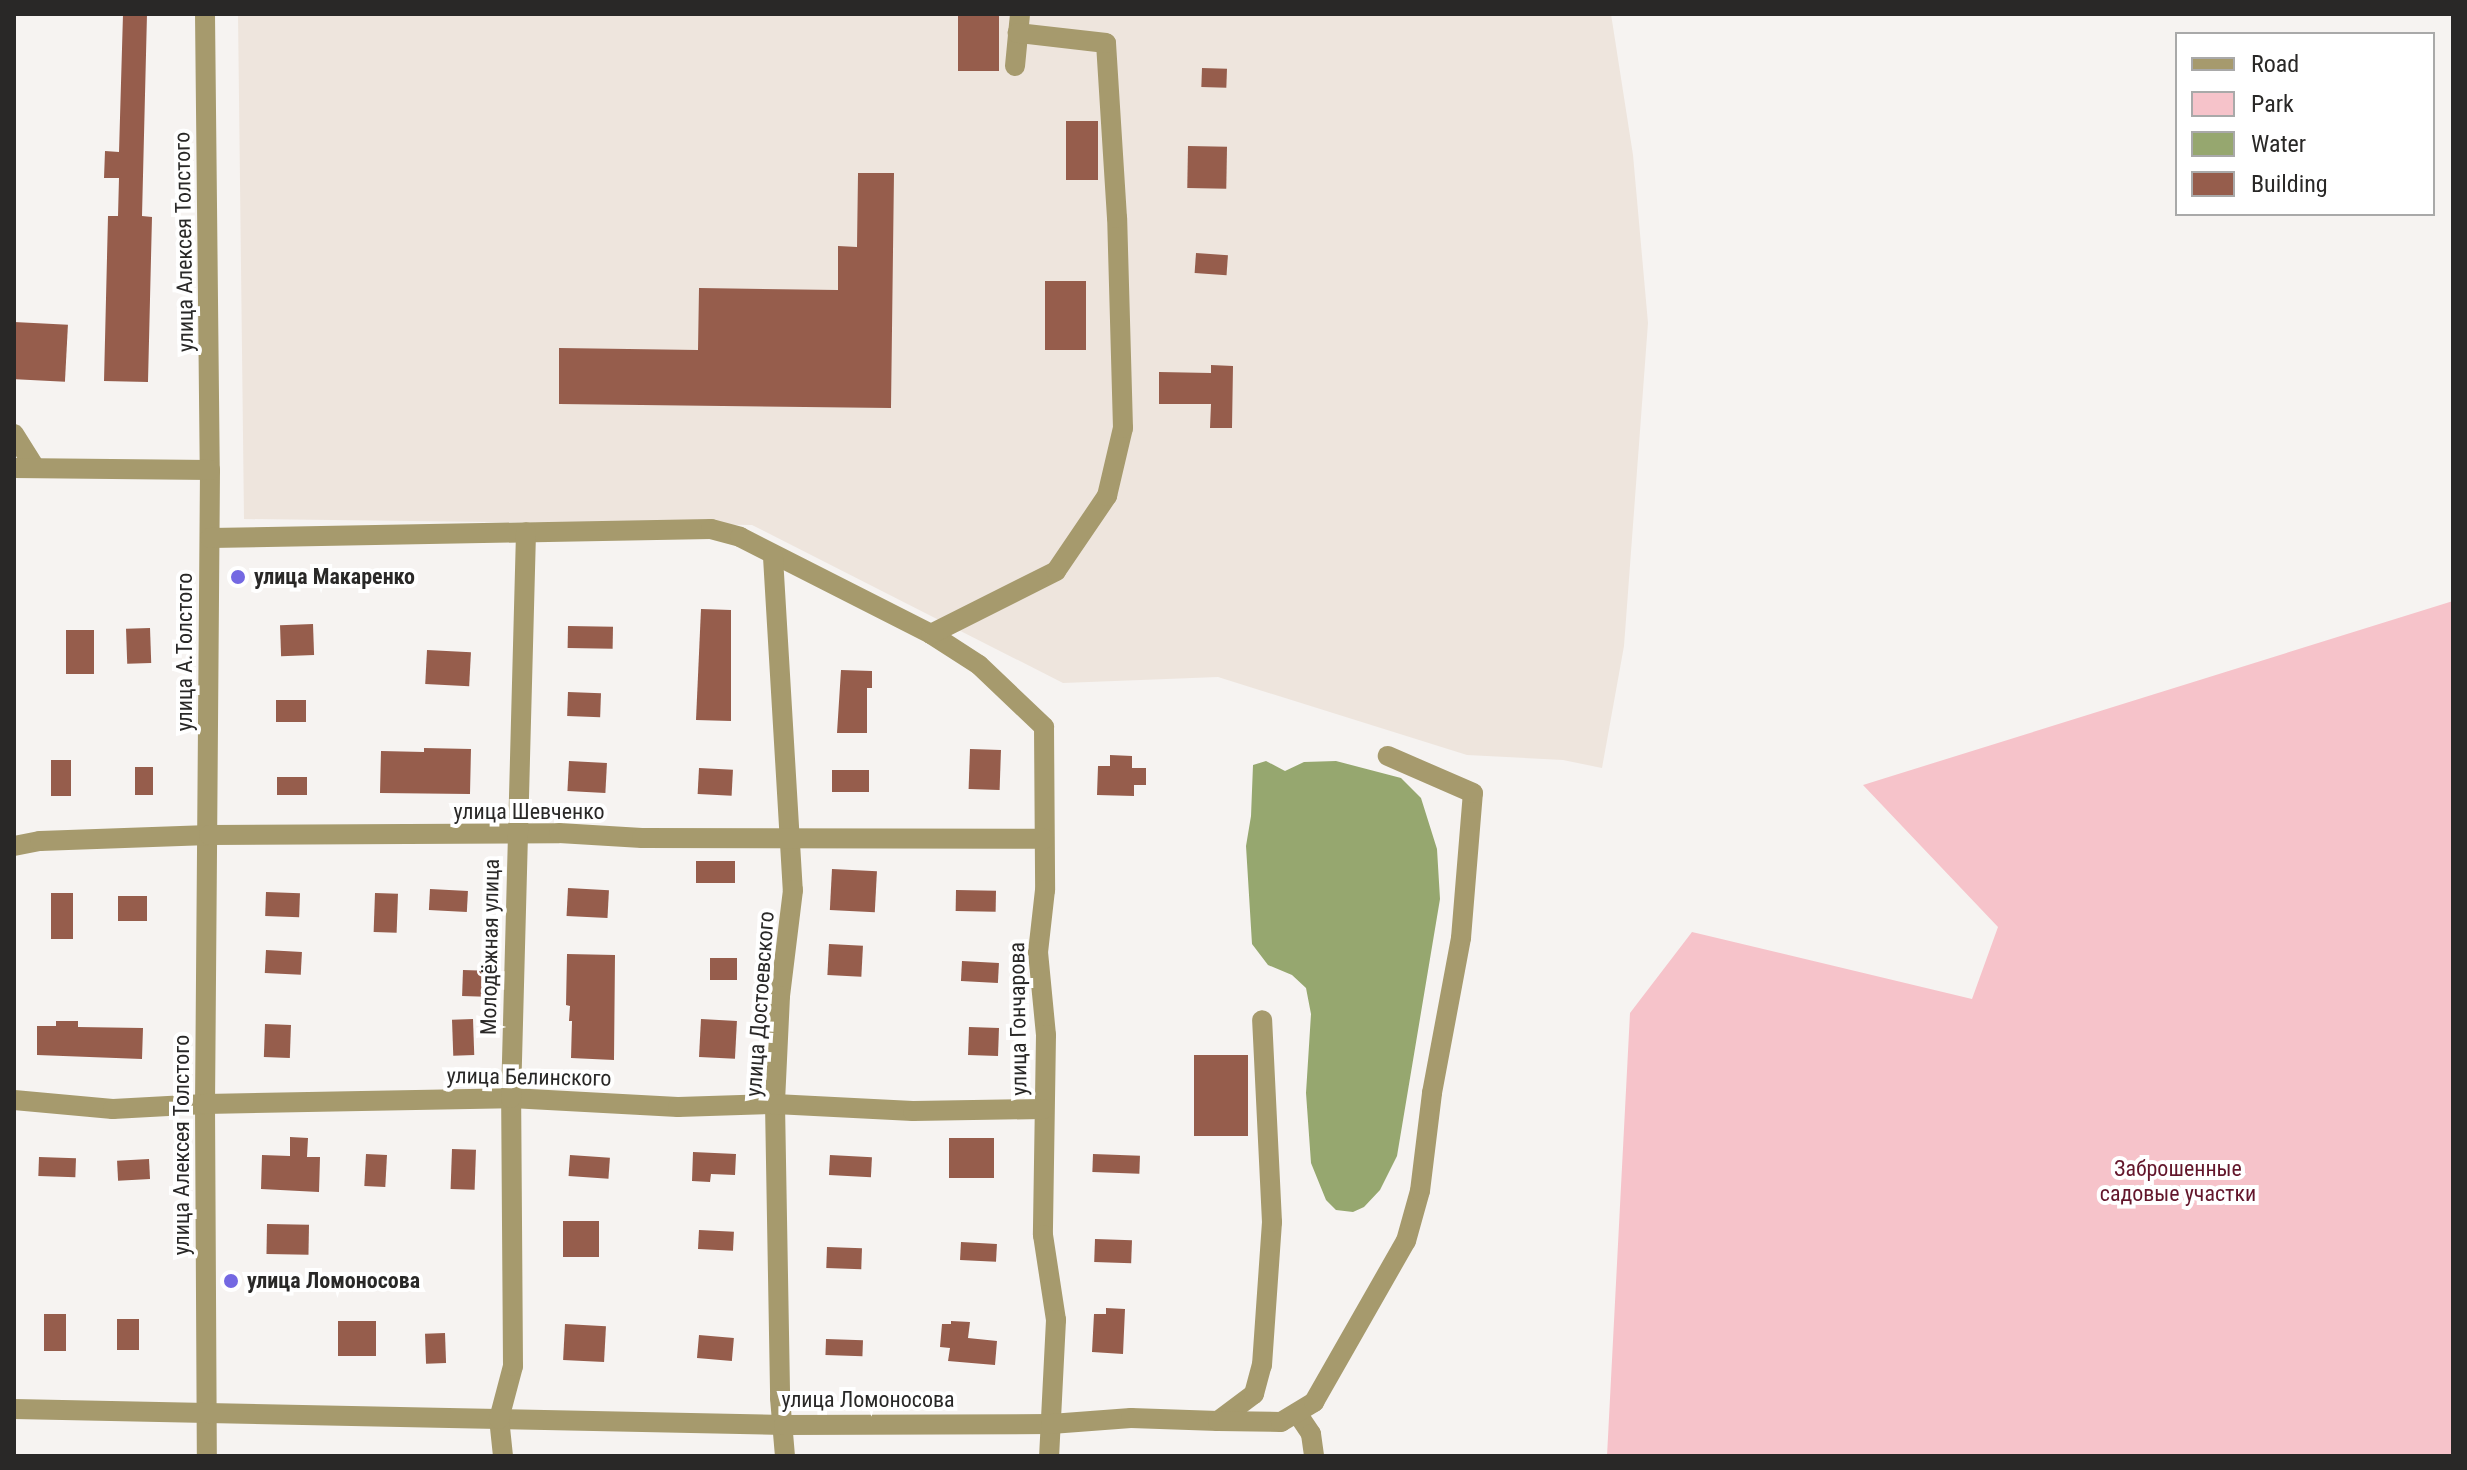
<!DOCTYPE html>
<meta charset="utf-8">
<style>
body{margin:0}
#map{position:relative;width:2467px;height:1470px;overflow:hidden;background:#f6f3f1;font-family:"Roboto Condensed",sans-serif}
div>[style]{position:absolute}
.built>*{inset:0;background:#eee5dd}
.green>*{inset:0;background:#f6c3ca}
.water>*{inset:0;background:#96a76f}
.building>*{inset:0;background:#965d4c;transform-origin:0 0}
.minor>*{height:20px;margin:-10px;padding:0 10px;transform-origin:10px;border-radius:10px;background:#a69a6d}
.dots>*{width:22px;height:22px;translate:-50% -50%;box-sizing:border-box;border:4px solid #fff;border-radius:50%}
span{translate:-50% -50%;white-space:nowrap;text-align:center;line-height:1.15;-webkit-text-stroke:8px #fff;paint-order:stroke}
.street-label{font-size:22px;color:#292827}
.poi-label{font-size:22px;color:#292827;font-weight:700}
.left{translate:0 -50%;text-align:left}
.park-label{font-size:22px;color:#63162b}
.frame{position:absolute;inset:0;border:16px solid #292827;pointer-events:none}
.legend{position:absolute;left:2175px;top:32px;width:260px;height:184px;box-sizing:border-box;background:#fff;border:2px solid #a9a9a9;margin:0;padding:10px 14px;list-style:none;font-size:24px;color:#292827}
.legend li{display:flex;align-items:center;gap:16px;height:40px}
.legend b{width:40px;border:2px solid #a9a9a9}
</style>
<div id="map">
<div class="built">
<i style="clip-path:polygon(238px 14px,1611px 14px,1633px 155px,1648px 323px,1624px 646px,1602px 768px,1563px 760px,1467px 755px,1218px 677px,1063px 683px,752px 525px,244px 519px)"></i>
</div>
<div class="green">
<i style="clip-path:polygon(2453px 601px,2453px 1456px,1607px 1456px,1630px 1013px,1692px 932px,1972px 999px,1998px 927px,1863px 785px)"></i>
</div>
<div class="water">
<i style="clip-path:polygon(1266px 761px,1285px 771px,1304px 762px,1336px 761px,1401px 778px,1421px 798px,1437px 849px,1440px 899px,1397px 1156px,1380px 1190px,1364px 1207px,1353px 1212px,1336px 1210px,1326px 1200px,1311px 1163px,1306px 1093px,1311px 1014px,1306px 988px,1292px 975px,1268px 965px,1252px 944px,1246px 846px,1251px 816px,1253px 765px)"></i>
</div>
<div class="building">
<i style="clip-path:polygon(123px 14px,147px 14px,142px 216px,152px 217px,148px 382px,104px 381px,108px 216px,118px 216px,119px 178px,104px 178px,105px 151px,119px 152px)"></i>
<i style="left:958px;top:14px;width:41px;height:57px"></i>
<i style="left:1202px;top:68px;width:25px;height:19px;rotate:2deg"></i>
<i style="left:1066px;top:121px;width:32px;height:59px"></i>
<i style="left:1188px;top:146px;width:39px;height:42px;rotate:1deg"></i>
<i style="clip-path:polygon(858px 173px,894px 173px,891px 408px,559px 404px,559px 348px,698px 350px,699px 288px,838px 290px,838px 246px,857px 247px)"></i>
<i style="left:1196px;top:253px;width:32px;height:20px;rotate:4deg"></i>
<i style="left:1045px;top:281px;width:41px;height:69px"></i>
<i style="left:14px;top:322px;width:54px;height:57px;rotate:3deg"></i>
<i style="clip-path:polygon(1211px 365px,1233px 366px,1232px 428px,1210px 428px,1211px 404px,1159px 404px,1159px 372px,1211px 373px)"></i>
<i style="clip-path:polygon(701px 609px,731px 610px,731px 721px,696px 720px)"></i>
<i style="left:313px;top:624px;width:31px;height:33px;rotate:88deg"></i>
<i style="left:568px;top:626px;width:45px;height:22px;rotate:1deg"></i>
<i style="left:150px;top:628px;width:35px;height:24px;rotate:88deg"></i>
<i style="left:66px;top:630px;width:28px;height:44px"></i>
<i style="left:427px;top:650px;width:44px;height:34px;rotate:3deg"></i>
<i style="clip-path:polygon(841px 670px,872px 671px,872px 688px,867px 688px,867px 733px,837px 733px)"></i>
<i style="left:568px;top:692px;width:33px;height:24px;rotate:2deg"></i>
<i style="left:276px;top:700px;width:30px;height:22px"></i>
<i style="clip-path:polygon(424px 748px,471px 749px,470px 794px,380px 793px,381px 751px,424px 752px)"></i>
<i style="left:970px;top:749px;width:31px;height:40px;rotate:2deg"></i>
<i style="clip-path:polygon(1110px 755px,1132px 756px,1132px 768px,1146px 768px,1146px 785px,1134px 785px,1134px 796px,1097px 795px,1098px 766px,1110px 766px)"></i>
<i style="left:51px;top:760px;width:20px;height:36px"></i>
<i style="left:569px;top:761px;width:38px;height:30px;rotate:3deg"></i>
<i style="left:135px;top:767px;width:18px;height:28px"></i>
<i style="left:699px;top:768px;width:34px;height:26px;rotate:3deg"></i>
<i style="left:832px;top:770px;width:37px;height:22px"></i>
<i style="left:277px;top:777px;width:30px;height:18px"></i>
<i style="left:696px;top:861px;width:39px;height:22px"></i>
<i style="left:832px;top:869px;width:45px;height:41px;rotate:3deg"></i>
<i style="left:568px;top:888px;width:41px;height:28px;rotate:3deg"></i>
<i style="left:430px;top:889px;width:38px;height:21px;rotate:3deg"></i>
<i style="left:956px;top:890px;width:40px;height:21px;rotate:1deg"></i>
<i style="left:266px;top:892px;width:34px;height:24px;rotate:2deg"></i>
<i style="left:51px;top:893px;width:22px;height:46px"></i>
<i style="left:375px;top:893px;width:23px;height:39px;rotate:2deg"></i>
<i style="left:118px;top:896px;width:29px;height:25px"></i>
<i style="left:829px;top:944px;width:34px;height:31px;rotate:3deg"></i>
<i style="left:266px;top:950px;width:36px;height:23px;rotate:3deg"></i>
<i style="clip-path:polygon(567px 954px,615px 955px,614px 1060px,571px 1058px,572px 1021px,569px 1021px,570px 1006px,566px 1005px)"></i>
<i style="left:710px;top:958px;width:27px;height:22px"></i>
<i style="left:962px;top:961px;width:37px;height:20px;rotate:3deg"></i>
<i style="left:463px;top:970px;width:31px;height:26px;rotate:2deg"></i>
<i style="left:473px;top:1019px;width:36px;height:21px;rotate:88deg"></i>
<i style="left:701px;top:1019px;width:36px;height:38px;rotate:3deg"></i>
<i style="clip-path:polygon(56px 1021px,78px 1021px,78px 1027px,143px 1028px,142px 1059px,37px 1055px,37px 1026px,56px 1026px)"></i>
<i style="left:265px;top:1024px;width:26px;height:33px;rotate:2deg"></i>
<i style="left:969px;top:1027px;width:30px;height:28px;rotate:2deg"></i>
<i style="left:1194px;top:1055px;width:54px;height:81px"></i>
<i style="clip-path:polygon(290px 1137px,308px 1138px,307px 1157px,320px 1157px,319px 1192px,261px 1189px,262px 1155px,290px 1156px)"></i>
<i style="left:949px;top:1138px;width:45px;height:40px"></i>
<i style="left:452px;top:1149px;width:24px;height:40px;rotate:2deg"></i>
<i style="clip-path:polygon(693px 1152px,736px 1154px,735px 1175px,711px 1174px,710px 1182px,692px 1181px)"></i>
<i style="left:366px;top:1154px;width:21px;height:32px;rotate:3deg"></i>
<i style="left:1093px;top:1154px;width:47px;height:18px;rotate:2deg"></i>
<i style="left:570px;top:1155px;width:40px;height:21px;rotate:4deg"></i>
<i style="left:830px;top:1155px;width:42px;height:20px;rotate:3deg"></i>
<i style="left:39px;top:1157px;width:37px;height:19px;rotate:2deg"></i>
<i style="left:149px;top:1159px;width:20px;height:32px;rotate:87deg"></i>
<i style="left:563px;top:1221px;width:36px;height:36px"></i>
<i style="left:267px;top:1224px;width:42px;height:30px;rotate:1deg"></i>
<i style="left:699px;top:1230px;width:35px;height:19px;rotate:3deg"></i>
<i style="left:1095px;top:1239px;width:37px;height:23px;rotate:2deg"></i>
<i style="left:961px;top:1242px;width:36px;height:18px;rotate:3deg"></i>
<i style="left:827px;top:1247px;width:35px;height:21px;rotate:2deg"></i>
<i style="clip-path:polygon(1106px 1308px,1125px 1309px,1123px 1354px,1092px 1352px,1094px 1314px,1106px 1314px)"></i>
<i style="left:44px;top:1314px;width:22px;height:37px"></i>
<i style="left:117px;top:1319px;width:22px;height:31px"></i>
<i style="left:338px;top:1321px;width:38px;height:35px"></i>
<i style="clip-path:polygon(951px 1321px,970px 1322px,968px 1338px,997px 1341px,995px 1365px,948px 1361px,950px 1348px,940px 1347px,942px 1324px,951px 1324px)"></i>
<i style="left:565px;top:1324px;width:41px;height:36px;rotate:3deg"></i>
<i style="left:445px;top:1333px;width:30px;height:20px;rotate:88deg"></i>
<i style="left:699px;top:1335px;width:35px;height:23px;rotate:5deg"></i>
<i style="left:826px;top:1339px;width:37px;height:16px;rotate:2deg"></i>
</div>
<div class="minor">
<i style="left:205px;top:14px;width:456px;rotate:89.4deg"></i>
<i style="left:210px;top:470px;width:634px;rotate:90.45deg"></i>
<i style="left:205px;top:1104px;width:352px;rotate:89.7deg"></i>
<i style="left:1015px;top:66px;width:52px;rotate:-84.5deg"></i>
<i style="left:14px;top:434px;width:40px;rotate:58deg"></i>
<i style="left:14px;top:468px;width:196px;rotate:0.6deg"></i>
<i style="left:210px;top:538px;width:501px;rotate:-1.03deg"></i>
<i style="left:711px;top:529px;width:30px;rotate:15deg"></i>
<i style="left:740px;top:537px;width:214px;rotate:26.9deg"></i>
<i style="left:931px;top:634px;width:57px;rotate:32.9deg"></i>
<i style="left:979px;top:665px;width:90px;rotate:43.6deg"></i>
<i style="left:1044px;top:727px;width:163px;rotate:89.6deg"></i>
<i style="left:1045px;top:890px;width:62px;rotate:96.4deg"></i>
<i style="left:1038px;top:952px;width:83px;rotate:84.5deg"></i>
<i style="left:1046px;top:1035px;width:200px;rotate:90.9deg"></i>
<i style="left:1043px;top:1235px;width:86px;rotate:81.3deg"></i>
<i style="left:1056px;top:1320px;width:136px;rotate:92.9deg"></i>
<i style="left:773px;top:557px;width:334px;rotate:86.6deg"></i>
<i style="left:793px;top:890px;width:107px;rotate:97deg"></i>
<i style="left:780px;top:996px;width:108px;rotate:92.7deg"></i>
<i style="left:775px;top:1104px;width:294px;rotate:89deg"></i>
<i style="left:780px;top:1398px;width:58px;rotate:85.1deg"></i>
<i style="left:931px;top:634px;width:140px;rotate:-26.7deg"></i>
<i style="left:1056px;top:571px;width:91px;rotate:-55.8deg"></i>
<i style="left:1107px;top:496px;width:70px;rotate:-76.8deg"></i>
<i style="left:1123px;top:428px;width:210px;rotate:-91.6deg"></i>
<i style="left:1117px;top:218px;width:175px;rotate:-93.6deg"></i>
<i style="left:1106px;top:43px;width:89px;rotate:-173.5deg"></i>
<i style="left:14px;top:846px;width:26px;rotate:-11deg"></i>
<i style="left:40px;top:841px;width:169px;rotate:-2deg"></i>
<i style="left:209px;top:835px;width:350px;rotate:-0.3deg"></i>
<i style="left:559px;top:833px;width:83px;rotate:3.4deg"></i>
<i style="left:642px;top:838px;width:402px;rotate:0.1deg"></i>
<i style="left:14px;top:1100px;width:99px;rotate:5.2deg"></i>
<i style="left:113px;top:1109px;width:92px;rotate:-3.1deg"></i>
<i style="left:205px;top:1104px;width:306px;rotate:-1.1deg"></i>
<i style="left:511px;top:1098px;width:167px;rotate:3.1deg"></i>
<i style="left:678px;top:1107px;width:97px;rotate:-1.8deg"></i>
<i style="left:775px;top:1104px;width:138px;rotate:2.9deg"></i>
<i style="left:913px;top:1111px;width:130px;rotate:-0.9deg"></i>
<i style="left:14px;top:1409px;width:770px;rotate:1.19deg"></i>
<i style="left:784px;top:1425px;width:267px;rotate:-0.2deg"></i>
<i style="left:1051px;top:1424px;width:80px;rotate:-4.3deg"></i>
<i style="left:1131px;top:1418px;width:87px;rotate:2deg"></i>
<i style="left:1218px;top:1421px;width:45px;rotate:-36.9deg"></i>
<i style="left:1254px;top:1394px;width:30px;rotate:-75deg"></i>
<i style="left:1262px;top:1365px;width:143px;rotate:-86deg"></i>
<i style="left:1272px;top:1222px;width:202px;rotate:-92.8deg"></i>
<i style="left:1297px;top:1413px;width:25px;rotate:56deg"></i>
<i style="left:1311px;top:1434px;width:22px;rotate:82deg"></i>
<i style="left:1218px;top:1421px;width:63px;rotate:0.9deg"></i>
<i style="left:1281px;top:1422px;width:39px;rotate:-31deg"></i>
<i style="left:1314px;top:1402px;width:185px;rotate:-60.3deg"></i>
<i style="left:1406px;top:1241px;width:52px;rotate:-74.4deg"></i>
<i style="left:1420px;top:1191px;width:99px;rotate:-83deg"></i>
<i style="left:1432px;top:1093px;width:158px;rotate:-79.4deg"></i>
<i style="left:1461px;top:938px;width:145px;rotate:-85.3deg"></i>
<i style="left:1473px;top:793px;width:93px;rotate:-156.5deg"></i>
<i style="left:503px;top:1456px;width:37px;rotate:-96deg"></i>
<i style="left:499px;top:1419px;width:55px;rotate:-75.2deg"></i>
<i style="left:513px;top:1366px;width:268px;rotate:-90.4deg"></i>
<i style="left:511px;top:1098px;width:566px;rotate:-88.48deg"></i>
</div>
<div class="dots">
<i style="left:238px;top:577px;background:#7468e2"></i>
<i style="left:231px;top:1281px;background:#7468e2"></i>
</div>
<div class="street-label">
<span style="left:184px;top:242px;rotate:-91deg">улица Алексея Толстого</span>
<span style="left:185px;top:652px;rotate:-90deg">улица А.Толстого</span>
<span style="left:529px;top:812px">улица Шевченко</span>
<span style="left:490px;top:947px;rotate:-89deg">Молодёжная улица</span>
<span style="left:760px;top:1004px;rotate:-86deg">улица Достоевского</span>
<span style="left:1018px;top:1019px;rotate:-91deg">улица Гончарова</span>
<span style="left:529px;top:1077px;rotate:1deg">улица Белинского</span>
<span style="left:182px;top:1145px;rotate:-90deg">улица Алексея Толстого</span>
<span style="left:868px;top:1400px">улица Ломоносова</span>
</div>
<div class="poi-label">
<span class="left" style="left:254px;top:577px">улица Макаренко</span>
<span class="left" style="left:247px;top:1281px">улица Ломоносова</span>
</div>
<div class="park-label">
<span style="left:2178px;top:1181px">Заброшенные<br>садовые участки</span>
</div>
<div class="frame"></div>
<ul class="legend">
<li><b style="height:10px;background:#a69a6d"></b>Road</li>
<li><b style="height:22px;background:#f6c3ca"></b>Park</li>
<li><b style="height:22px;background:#96a76f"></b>Water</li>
<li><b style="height:22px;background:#965d4c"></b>Building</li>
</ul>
</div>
